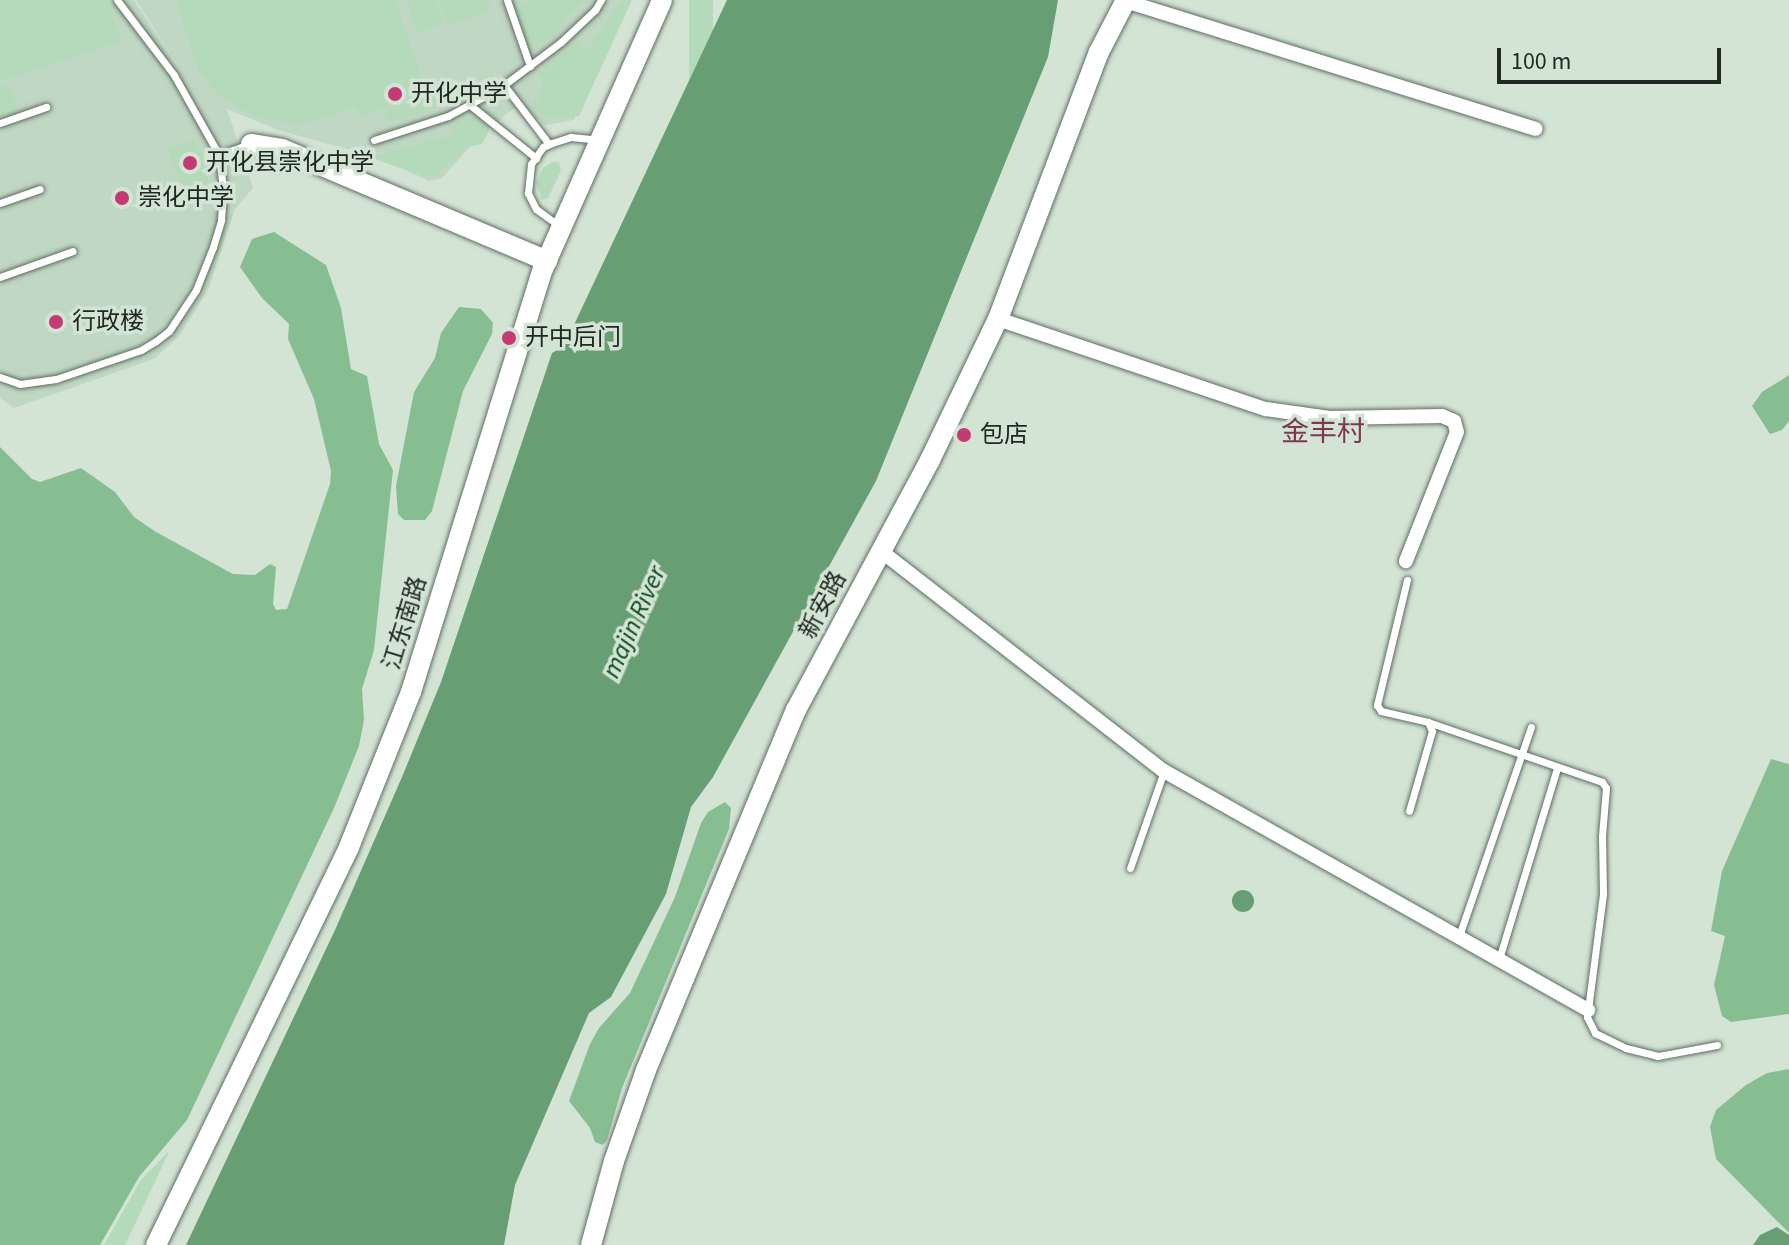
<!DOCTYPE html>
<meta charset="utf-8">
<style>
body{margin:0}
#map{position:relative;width:1789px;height:1245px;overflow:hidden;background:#d3e4d5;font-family:"Source Sans 3","Noto Sans SC",sans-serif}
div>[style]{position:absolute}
.built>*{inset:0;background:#c0d7c3}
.green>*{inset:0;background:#b5dabb;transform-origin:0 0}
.forest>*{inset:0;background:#87be91}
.water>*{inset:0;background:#689e73}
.round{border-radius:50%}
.roads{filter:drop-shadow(0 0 2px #5f6e62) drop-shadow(0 0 2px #5f6e62)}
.lane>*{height:7px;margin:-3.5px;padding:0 3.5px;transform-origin:3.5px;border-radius:3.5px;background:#fff}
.street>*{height:14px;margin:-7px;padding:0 7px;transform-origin:7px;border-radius:7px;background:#fff}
.secondary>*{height:20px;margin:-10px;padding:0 10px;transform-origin:10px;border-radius:10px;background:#fff}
.dots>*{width:22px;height:22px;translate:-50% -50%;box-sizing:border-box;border:4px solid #d3e4d5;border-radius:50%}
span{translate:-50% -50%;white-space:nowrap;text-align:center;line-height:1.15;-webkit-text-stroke:7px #d3e4d5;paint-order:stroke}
.poi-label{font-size:24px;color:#212822}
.left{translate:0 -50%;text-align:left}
.street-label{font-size:24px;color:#212822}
.water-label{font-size:26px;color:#0e4c22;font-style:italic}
.quarter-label{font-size:28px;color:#7d3851}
.scale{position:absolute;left:1497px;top:48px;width:224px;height:36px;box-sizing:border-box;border:4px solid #212822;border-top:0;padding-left:10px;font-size:24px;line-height:28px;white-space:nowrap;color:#212822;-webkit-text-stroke:6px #d3e4d5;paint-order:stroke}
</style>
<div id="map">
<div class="built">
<i style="clip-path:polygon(0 0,134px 0,186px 79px,136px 0,629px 0,574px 120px,545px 125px,520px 103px,477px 139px,442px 178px,429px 181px,379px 158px,278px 130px,227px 109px,253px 188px,235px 209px,208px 290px,179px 336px,154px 359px,14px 408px,0 398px)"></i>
</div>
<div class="green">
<i style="clip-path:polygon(0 0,108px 0,121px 41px,0 81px)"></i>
<i style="clip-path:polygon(176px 0,395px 0,427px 94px,360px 117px,355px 106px,336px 115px,297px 124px,253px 116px,218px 95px,199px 72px)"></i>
<i style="clip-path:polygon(437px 0,444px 23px,417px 33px,407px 1px)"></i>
<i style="clip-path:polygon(439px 0,488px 0,492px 10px,448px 25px)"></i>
<i style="clip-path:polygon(529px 0,586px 0,563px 21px,558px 34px,535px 47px,529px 46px,513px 7px)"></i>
<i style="clip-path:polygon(622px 0,632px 0,579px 116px,548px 119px,531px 105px,538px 100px,543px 88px,539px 72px,575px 44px,587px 50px)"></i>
<i style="left:689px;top:0;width:24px;height:169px"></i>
<i style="clip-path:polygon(493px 74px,495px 80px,463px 99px,404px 120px,387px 121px,384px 111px)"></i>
<i style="clip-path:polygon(10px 84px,18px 111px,0 117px,0 88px)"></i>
<i style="clip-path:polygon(469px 117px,477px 118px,489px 131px,482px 144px,465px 148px,437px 176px,426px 177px,369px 157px,449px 136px,455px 133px,454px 125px)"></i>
<i style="clip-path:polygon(194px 140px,208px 166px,209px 181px,207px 185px,183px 193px,168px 149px)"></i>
<i style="clip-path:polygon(552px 162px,559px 162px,561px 171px,548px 198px,542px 200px,536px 183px,543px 168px)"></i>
<i style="clip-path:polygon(170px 1150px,125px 1245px,104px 1245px,141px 1180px)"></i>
</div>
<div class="forest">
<i style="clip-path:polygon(274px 232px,326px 265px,341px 308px,351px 369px,367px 376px,379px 444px,393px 470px,374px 650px,362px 689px,364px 720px,359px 746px,334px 808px,187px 1120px,139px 1177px,100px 1245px,0 1245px,0 447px,32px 479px,40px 482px,81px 468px,115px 492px,134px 517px,156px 532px,233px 574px,255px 575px,270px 564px,276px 567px,273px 604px,276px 610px,287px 609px,330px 484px,331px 471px,314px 399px,288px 339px,289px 324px,262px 298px,240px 267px,252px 239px)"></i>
<i style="clip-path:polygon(459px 307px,481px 309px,493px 323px,492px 334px,463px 391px,432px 511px,425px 520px,404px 520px,398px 514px,396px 486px,414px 392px,435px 358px,441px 333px)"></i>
<i style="clip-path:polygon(1789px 375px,1789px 421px,1782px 430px,1770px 434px,1752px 406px,1762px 392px)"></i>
<i style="clip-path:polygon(1771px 759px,1789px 764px,1789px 1014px,1731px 1022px,1722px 1016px,1714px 985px,1725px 936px,1711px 931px,1722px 871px)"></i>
<i style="clip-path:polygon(725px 802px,731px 808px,729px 829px,622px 1088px,607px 1140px,603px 1145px,595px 1142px,590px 1128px,569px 1101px,590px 1044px,599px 1028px,630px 993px,675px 897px,701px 823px,708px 812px)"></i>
<i style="clip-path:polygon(1789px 1069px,1789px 1233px,1716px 1159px,1710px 1127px,1716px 1110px,1746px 1085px,1767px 1073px)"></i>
</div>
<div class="water">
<i style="clip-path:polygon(727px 0,1058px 0,1048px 57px,876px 481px,713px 777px,691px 807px,666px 894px,611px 997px,589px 1013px,515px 1185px,504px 1245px,186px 1245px,335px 930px,402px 777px,441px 682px,552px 353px,564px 346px)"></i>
<i class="round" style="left:1232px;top:890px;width:22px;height:22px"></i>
<i style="clip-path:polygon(1777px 1227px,1789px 1235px,1789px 1245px,1753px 1245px,1760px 1235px)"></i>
</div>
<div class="roads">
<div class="lane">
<i style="left:507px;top:0;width:70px;rotate:70.8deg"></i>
<i style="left:504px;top:85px;width:74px;rotate:52.7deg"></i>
<i style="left:470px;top:105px;width:85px;rotate:38.8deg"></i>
<i style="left:0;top:123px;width:49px;rotate:-19.2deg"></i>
<i style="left:374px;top:140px;width:78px;rotate:-18deg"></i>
<i style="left:448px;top:116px;width:59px;rotate:-28.3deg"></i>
<i style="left:500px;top:88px;width:76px;rotate:-37deg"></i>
<i style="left:561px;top:42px;width:47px;rotate:-43.3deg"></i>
<i style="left:595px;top:10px;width:12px;rotate:-59deg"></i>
<i style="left:219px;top:155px;width:32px;rotate:-20deg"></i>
<i style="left:0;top:203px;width:42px;rotate:-19.3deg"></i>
<i style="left:558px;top:225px;width:27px;rotate:-144deg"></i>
<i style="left:536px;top:209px;width:18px;rotate:-117deg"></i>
<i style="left:528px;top:193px;width:29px;rotate:-84deg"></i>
<i style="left:531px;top:164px;width:21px;rotate:-55deg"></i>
<i style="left:543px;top:147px;width:10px;rotate:-24deg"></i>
<i style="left:552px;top:143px;width:20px;rotate:-18deg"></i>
<i style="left:571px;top:137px;width:27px;rotate:6deg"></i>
<i style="left:0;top:277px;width:77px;rotate:-19.6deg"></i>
<i style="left:0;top:377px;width:21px;rotate:19deg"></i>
<i style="left:20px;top:384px;width:36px;rotate:-8deg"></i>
<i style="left:56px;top:379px;width:90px;rotate:-18.8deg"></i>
<i style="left:141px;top:350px;width:17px;rotate:-31deg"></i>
<i style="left:156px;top:341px;width:16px;rotate:-38deg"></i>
<i style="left:169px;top:331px;width:49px;rotate:-56.6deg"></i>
<i style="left:196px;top:290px;width:46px;rotate:-68.4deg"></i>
<i style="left:213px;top:247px;width:28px;rotate:-73deg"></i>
<i style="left:221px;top:220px;width:32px;rotate:-86deg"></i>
<i style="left:223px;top:188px;width:33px;rotate:-97deg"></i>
<i style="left:219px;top:155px;width:92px;rotate:-119.4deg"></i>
<i style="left:174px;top:75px;width:94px;rotate:-127.2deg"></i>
<i style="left:1407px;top:580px;width:129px;rotate:103.5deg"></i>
<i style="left:1377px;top:705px;width:7px;rotate:56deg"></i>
<i style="left:1381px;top:711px;width:48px;rotate:13.2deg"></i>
<i style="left:1428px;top:722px;width:10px;rotate:66deg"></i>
<i style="left:1432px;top:731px;width:83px;rotate:106deg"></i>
<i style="left:1428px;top:722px;width:184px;rotate:19deg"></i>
<i style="left:1602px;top:782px;width:7px;rotate:56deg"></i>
<i style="left:1606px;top:788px;width:48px;rotate:94.8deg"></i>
<i style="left:1602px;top:836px;width:58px;rotate:89deg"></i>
<i style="left:1603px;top:894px;width:124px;rotate:97.4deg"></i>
<i style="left:1587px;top:1017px;width:18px;rotate:63deg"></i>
<i style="left:1595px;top:1033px;width:34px;rotate:26deg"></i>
<i style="left:1626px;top:1048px;width:33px;rotate:14deg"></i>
<i style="left:1658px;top:1056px;width:60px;rotate:-10.6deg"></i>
<i style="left:1130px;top:868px;width:103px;rotate:-70.7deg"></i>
<i style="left:1459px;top:936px;width:221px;rotate:-71deg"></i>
<i style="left:1499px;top:959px;width:200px;rotate:-73.1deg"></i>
</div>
<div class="street">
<i style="left:1125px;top:1px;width:430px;rotate:17.3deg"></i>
<i style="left:998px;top:319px;width:283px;rotate:18.6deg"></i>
<i style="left:1266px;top:409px;width:64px;rotate:8.1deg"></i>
<i style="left:1329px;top:418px;width:113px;rotate:-1deg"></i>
<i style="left:1442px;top:416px;width:13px;rotate:23deg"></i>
<i style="left:1454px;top:421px;width:11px;rotate:75deg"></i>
<i style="left:1457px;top:432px;width:139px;rotate:111.6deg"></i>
<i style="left:881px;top:551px;width:358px;rotate:37.9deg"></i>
<i style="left:1164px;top:771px;width:487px;rotate:29.4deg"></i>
</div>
<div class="secondary">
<i style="left:251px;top:144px;width:31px;rotate:9deg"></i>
<i style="left:282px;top:149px;width:288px;rotate:22.9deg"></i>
<i style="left:156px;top:1245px;width:442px;rotate:-64.1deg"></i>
<i style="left:349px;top:847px;width:167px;rotate:-68.2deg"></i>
<i style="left:411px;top:692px;width:443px;rotate:-72.7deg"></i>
<i style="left:543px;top:269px;width:294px;rotate:-66.1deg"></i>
<i style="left:591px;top:1245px;width:87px;rotate:-74.7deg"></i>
<i style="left:614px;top:1161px;width:96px;rotate:-70.6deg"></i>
<i style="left:646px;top:1070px;width:390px;rotate:-67.4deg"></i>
<i style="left:796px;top:710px;width:284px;rotate:-61.8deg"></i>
<i style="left:930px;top:460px;width:157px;rotate:-64.3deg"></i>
<i style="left:998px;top:319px;width:285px;rotate:-69.3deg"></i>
<i style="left:1099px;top:52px;width:59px;rotate:-62.6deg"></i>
</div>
</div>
<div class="dots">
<i style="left:395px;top:94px;background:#c43a73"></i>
<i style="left:190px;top:163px;background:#c43a73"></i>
<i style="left:122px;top:198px;background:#c43a73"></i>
<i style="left:56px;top:322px;background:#c43a73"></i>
<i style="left:509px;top:338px;background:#c43a73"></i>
<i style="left:964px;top:435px;background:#c43a73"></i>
</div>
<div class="poi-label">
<span class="left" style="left:411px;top:94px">开化中学</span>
<span class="left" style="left:206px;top:163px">开化县崇化中学</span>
<span class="left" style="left:138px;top:198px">崇化中学</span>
<span class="left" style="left:72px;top:322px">行政楼</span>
<span class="left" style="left:525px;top:338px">开中后门</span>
<span class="left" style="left:980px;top:435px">包店</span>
</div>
<div class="street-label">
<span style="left:823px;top:605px;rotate:-62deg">新安路</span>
<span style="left:405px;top:623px;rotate:-73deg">江东南路</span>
</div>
<div class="water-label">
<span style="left:634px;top:622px;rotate:-66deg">majin River</span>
</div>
<div class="quarter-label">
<span style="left:1323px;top:432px">金丰村</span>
</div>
<div class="scale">100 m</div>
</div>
